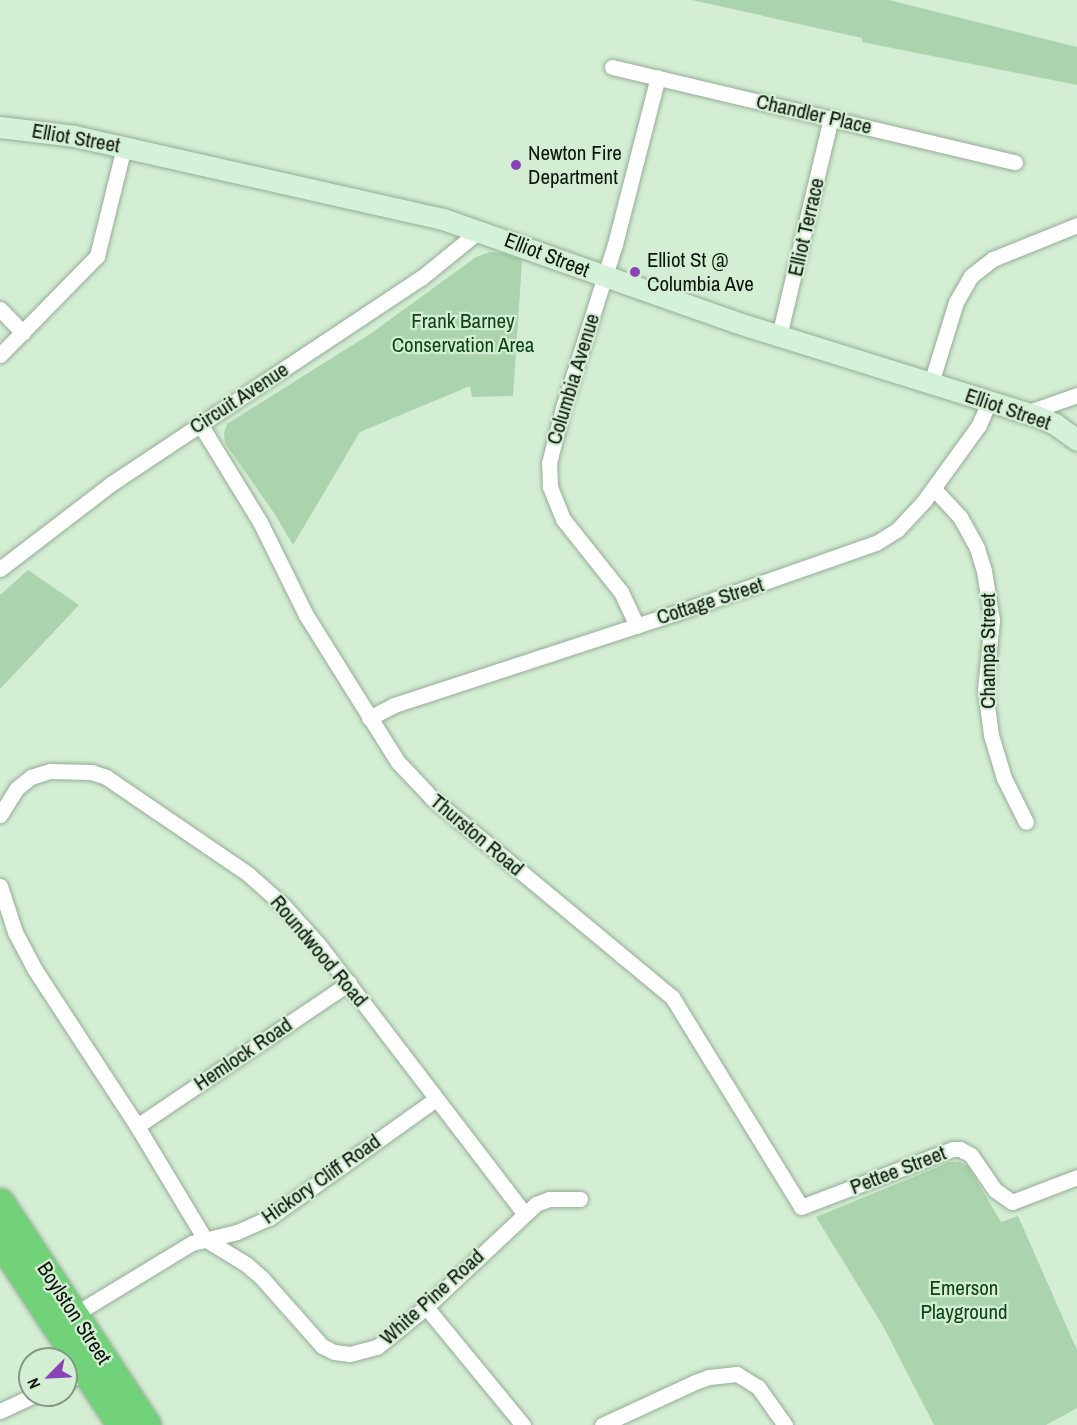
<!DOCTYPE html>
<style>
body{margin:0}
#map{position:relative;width:1077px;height:1425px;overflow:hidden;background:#d4eed4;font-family:"Archivo Narrow",sans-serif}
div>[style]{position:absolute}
.green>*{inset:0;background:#abd3ad}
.roads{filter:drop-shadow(0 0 2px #94ad95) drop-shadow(0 0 2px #94ad95)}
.street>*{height:15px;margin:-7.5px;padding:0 7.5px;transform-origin:7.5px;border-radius:7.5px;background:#fff}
.secondary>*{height:21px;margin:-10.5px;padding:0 10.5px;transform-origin:10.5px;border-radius:10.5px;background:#d4f2d7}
.highway>*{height:27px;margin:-13.5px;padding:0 13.5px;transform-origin:13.5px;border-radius:13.5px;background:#71d27a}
.dots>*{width:16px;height:16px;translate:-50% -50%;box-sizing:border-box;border:3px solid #d4eed4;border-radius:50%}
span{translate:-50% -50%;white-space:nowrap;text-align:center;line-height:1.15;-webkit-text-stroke:4.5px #d4eed4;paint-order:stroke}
.street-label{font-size:21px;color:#0d160d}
.poi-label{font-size:21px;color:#0d160d}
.left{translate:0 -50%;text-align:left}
.park-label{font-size:21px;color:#0e4317}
.north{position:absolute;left:18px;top:1347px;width:60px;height:60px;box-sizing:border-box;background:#d4eed4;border:2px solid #849884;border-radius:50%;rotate:246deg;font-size:16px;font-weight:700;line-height:24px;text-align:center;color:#0d160d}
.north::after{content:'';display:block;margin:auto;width:21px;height:27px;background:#8943b7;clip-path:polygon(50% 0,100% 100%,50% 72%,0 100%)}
</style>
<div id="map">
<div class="green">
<i style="clip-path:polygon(692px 0,889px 0,1077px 47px,1077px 85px,862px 42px,862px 38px)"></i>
<i style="clip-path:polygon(490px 252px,502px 253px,522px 260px,513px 396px,472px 397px,470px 386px,360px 432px,293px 545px,276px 516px,225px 443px,224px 433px,227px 424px,370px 334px,476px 257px)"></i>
<i style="clip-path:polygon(28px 570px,79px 605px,0 689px,0 595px)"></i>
<i style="clip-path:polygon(950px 1162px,960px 1162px,968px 1166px,1001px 1222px,1018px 1216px,1077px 1350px,1077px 1408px,1046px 1425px,934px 1425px,883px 1326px,816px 1217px)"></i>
</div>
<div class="roads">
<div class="street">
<i style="left:612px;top:67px;width:414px;rotate:13.3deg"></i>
<i style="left:0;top:309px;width:33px;rotate:46deg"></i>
<i style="left:779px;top:336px;width:224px;rotate:-76.6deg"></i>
<i style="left:0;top:355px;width:139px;rotate:-45.6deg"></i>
<i style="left:97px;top:256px;width:112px;rotate:-76.1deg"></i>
<i style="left:931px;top:383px;width:85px;rotate:-72.8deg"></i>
<i style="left:956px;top:302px;width:30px;rotate:-60deg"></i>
<i style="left:971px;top:276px;width:28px;rotate:-38deg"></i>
<i style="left:993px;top:259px;width:91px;rotate:-22deg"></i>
<i style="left:1026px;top:413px;width:54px;rotate:-19.4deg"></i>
<i style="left:200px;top:424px;width:115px;rotate:58.5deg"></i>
<i style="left:260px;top:522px;width:104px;rotate:63.7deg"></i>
<i style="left:306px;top:615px;width:173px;rotate:58deg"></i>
<i style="left:398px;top:762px;width:50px;rotate:46.6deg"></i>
<i style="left:432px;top:798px;width:312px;rotate:39.7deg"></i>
<i style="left:672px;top:997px;width:246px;rotate:58.4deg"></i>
<i style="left:801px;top:1207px;width:163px;rotate:-20.9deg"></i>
<i style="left:953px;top:1149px;width:7px"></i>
<i style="left:960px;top:1149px;width:13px;rotate:29deg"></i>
<i style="left:971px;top:1155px;width:42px;rotate:55.6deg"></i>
<i style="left:995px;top:1190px;width:21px;rotate:35deg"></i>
<i style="left:1012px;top:1202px;width:70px;rotate:-21deg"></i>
<i style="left:934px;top:489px;width:38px;rotate:47deg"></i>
<i style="left:960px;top:517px;width:35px;rotate:61deg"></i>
<i style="left:977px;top:548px;width:24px;rotate:73deg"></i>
<i style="left:984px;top:571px;width:50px;rotate:80.7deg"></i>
<i style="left:992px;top:620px;width:70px;rotate:95.7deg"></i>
<i style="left:985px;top:690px;width:45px;rotate:82.4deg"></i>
<i style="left:991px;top:735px;width:45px;rotate:73.2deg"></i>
<i style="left:1004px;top:778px;width:49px;rotate:63.4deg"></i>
<i style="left:0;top:569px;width:141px;rotate:-37.5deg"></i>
<i style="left:112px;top:483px;width:371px;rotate:-33.6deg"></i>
<i style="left:421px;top:278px;width:76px;rotate:-39.1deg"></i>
<i style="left:637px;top:626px;width:38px;rotate:-115deg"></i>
<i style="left:621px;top:592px;width:93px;rotate:-128.5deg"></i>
<i style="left:563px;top:519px;width:35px;rotate:-112deg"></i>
<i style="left:550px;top:487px;width:24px;rotate:-92deg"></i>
<i style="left:549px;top:463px;width:57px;rotate:-75.7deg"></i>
<i style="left:563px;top:408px;width:172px;rotate:-72.4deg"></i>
<i style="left:615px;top:244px;width:172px;rotate:-75.6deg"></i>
<i style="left:369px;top:718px;width:28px;rotate:-27deg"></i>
<i style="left:394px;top:705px;width:293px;rotate:-18.1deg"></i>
<i style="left:673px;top:614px;width:215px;rotate:-19.3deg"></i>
<i style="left:876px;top:543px;width:25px;rotate:-32deg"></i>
<i style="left:897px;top:530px;width:40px;rotate:-47deg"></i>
<i style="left:924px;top:501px;width:94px;rotate:-54.1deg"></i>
<i style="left:979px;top:425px;width:26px;rotate:-67deg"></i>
<i style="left:0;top:815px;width:31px;rotate:-58deg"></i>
<i style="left:16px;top:789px;width:19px;rotate:-39deg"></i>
<i style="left:31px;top:777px;width:20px;rotate:-18deg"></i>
<i style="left:50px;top:771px;width:41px;rotate:1.4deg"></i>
<i style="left:91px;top:772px;width:16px;rotate:18deg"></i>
<i style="left:106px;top:777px;width:172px;rotate:34.3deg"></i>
<i style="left:248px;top:874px;width:48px;rotate:41.6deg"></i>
<i style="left:284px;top:906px;width:52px;rotate:48.1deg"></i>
<i style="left:319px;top:945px;width:337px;rotate:52.6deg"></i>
<i style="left:0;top:886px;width:48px;rotate:71.9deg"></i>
<i style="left:15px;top:932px;width:43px;rotate:62.2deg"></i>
<i style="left:35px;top:970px;width:186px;rotate:56.8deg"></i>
<i style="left:137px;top:1126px;width:132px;rotate:59deg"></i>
<i style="left:205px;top:1239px;width:48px;rotate:31.4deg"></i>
<i style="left:246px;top:1264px;width:20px;rotate:41deg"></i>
<i style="left:261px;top:1277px;width:92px;rotate:48.5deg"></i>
<i style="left:322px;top:1346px;width:13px;rotate:27deg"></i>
<i style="left:334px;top:1352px;width:16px;rotate:7deg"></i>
<i style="left:350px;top:1354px;width:28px;rotate:-15deg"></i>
<i style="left:377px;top:1347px;width:63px;rotate:-39.2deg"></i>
<i style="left:426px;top:1307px;width:151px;rotate:-43.1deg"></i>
<i style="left:536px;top:1204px;width:14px;rotate:-21deg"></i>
<i style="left:549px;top:1199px;width:31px"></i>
<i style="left:137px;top:1126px;width:256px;rotate:-34deg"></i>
<i style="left:426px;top:1307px;width:153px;rotate:50.6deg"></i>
<i style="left:75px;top:1314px;width:137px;rotate:-31.3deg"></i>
<i style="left:192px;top:1243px;width:46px;rotate:-13.7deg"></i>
<i style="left:237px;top:1232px;width:35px;rotate:-24deg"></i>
<i style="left:269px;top:1218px;width:205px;rotate:-35.5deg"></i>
<i style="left:66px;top:1381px;width:22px;rotate:-24deg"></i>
<i style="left:0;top:1411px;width:38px;rotate:-25deg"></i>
<i style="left:602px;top:1425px;width:102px;rotate:-24.8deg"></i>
<i style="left:695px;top:1382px;width:15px;rotate:-20deg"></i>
<i style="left:709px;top:1377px;width:28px;rotate:-6deg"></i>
<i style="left:737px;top:1374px;width:25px;rotate:32deg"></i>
<i style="left:758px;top:1387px;width:47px;rotate:54.6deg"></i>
</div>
<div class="secondary">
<i style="left:0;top:127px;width:75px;rotate:6.9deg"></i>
<i style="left:74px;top:136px;width:378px;rotate:12.7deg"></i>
<i style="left:443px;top:219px;width:310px;rotate:19.4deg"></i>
<i style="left:735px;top:322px;width:316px;rotate:17.3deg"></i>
<i style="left:1037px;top:416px;width:20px;rotate:24deg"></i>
<i style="left:1055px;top:424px;width:27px;rotate:36deg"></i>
</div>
<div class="highway">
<i style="left:0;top:1202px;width:267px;rotate:56.6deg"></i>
<i style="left:0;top:1241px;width:220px;rotate:56.7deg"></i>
</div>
</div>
<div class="dots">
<i style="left:516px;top:165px;background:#8943b7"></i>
<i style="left:635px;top:272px;background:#8943b7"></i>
</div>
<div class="street-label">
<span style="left:814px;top:114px;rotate:13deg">Chandler Place</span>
<span style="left:76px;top:138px;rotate:10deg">Elliot Street</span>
<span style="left:806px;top:227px;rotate:-77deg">Elliot Terrace</span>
<span style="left:547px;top:255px;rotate:21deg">Elliot Street</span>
<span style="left:573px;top:379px;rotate:-73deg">Columbia Avenue</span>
<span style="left:239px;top:398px;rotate:-33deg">Circuit Avenue</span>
<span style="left:1008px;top:409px;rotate:19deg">Elliot Street</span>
<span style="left:710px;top:601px;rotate:-18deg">Cottage Street</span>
<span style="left:988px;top:651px;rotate:-90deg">Champa Street</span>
<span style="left:477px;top:835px;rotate:40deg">Thurston Road</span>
<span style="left:319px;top:951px;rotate:50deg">Roundwood Road</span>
<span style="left:243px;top:1054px;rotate:-34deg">Hemlock Road</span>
<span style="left:898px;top:1170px;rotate:-21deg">Pettee Street</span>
<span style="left:321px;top:1179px;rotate:-35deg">Hickory Cliff Road</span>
<span style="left:432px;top:1297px;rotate:-42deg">White Pine Road</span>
<span style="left:74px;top:1313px;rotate:57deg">Boylston Street</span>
</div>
<div class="poi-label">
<span class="left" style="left:528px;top:165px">Newton Fire<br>Department</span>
<span class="left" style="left:647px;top:272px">Elliot St @<br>Columbia Ave</span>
</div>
<div class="park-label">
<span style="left:463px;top:333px">Frank Barney<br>Conservation Area</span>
<span style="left:964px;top:1300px">Emerson<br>Playground</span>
</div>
<div class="north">N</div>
</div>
